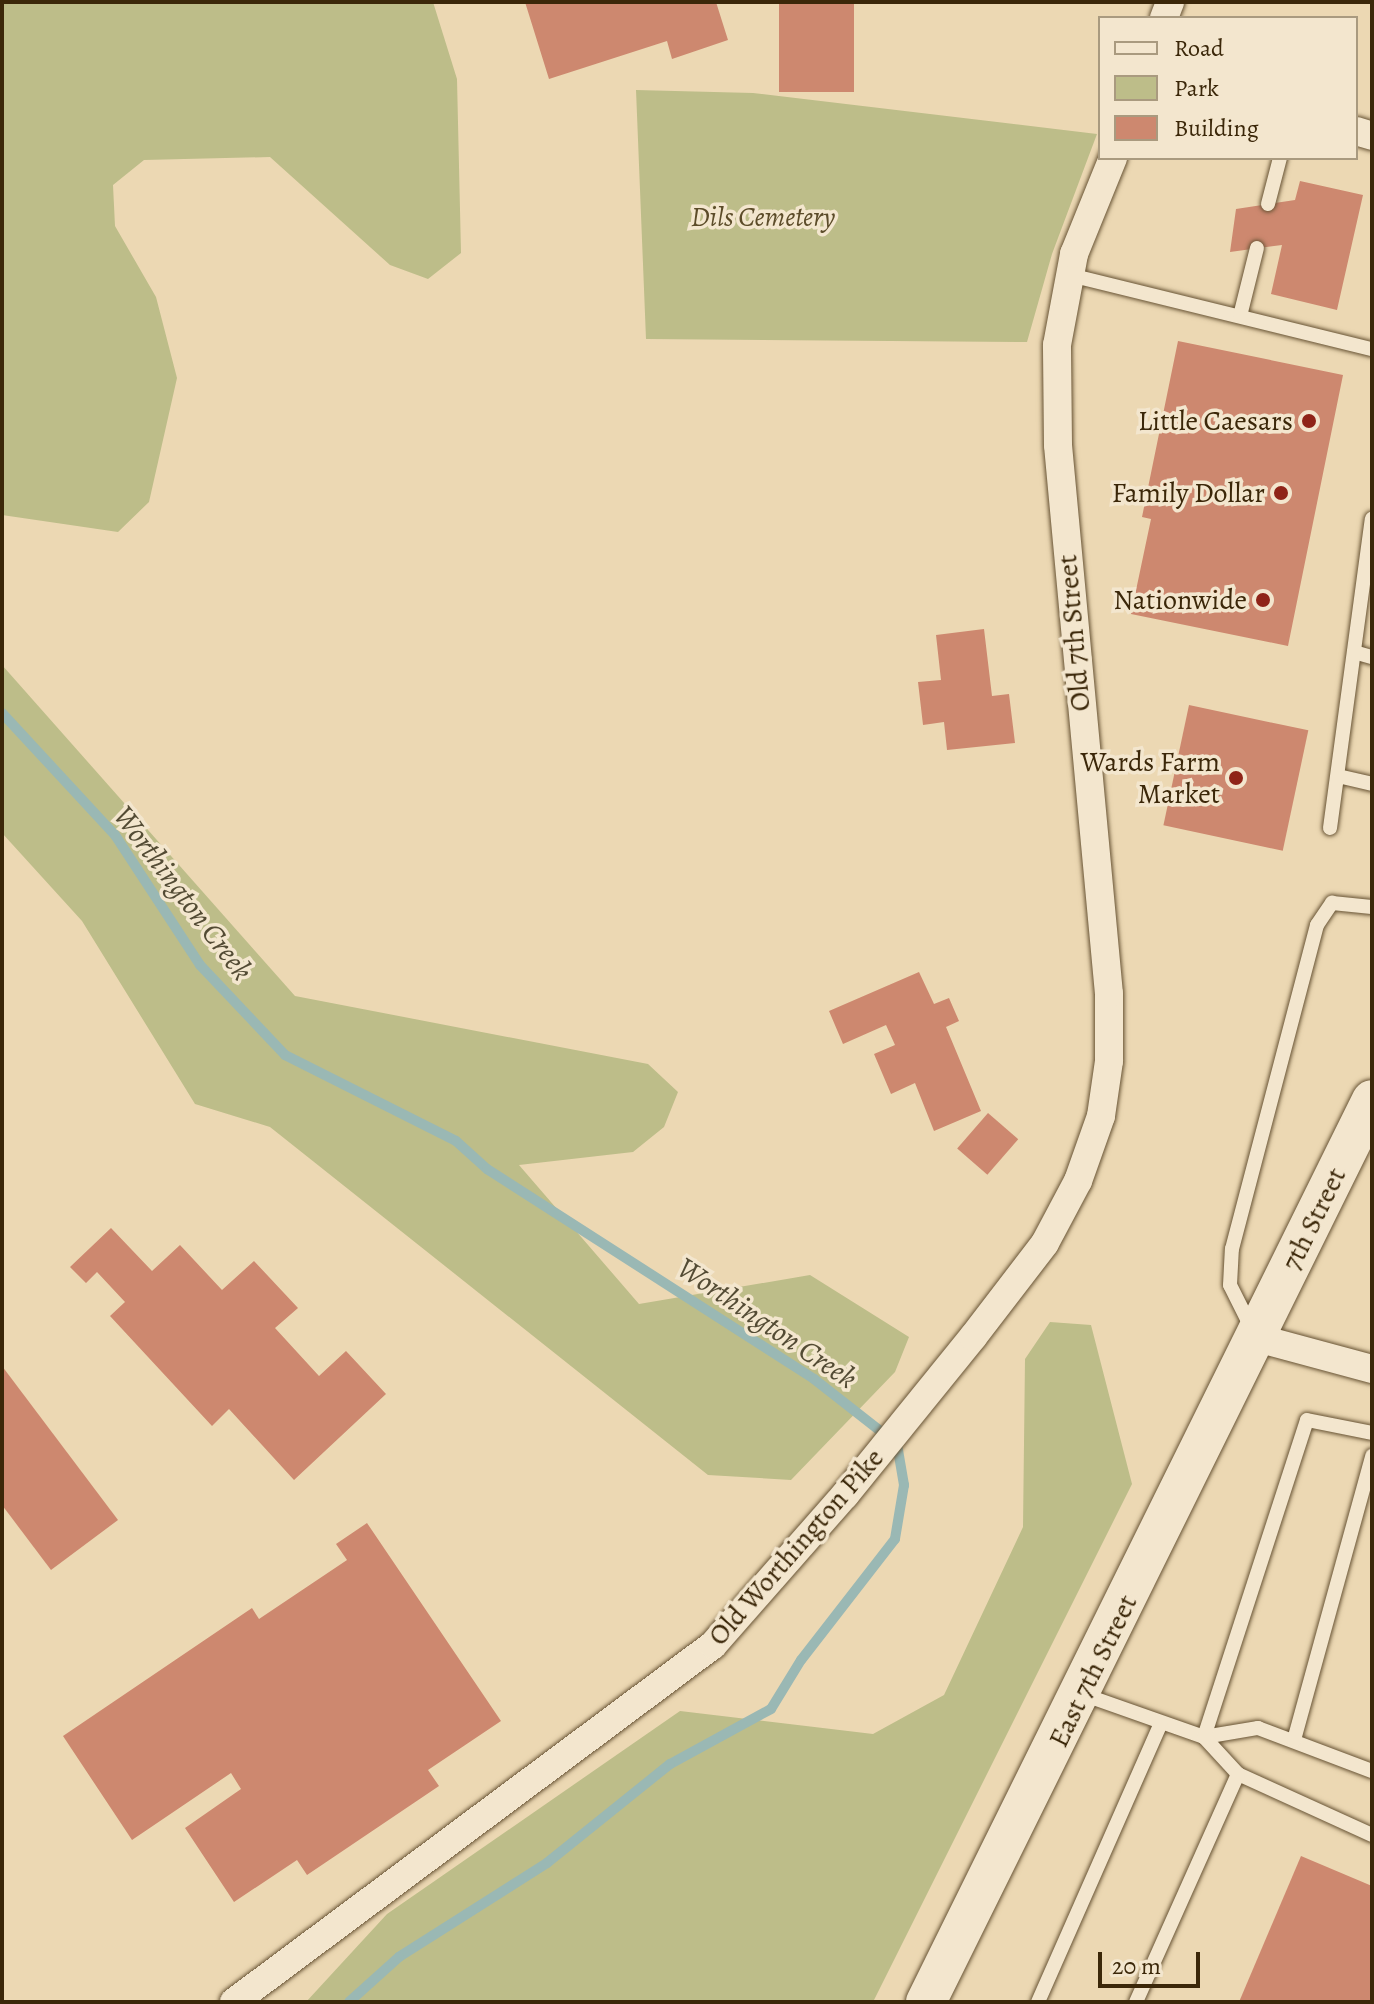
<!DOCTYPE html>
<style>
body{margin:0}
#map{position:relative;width:1374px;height:2004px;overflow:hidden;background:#ecd8b3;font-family:Alegreya,serif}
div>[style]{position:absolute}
.green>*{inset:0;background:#bdbd89}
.stream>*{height:10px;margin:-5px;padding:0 5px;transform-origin:5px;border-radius:5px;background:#9ab8b4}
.building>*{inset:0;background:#cd886f;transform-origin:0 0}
.roads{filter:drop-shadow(0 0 2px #675334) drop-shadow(0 0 2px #675334)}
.lane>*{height:14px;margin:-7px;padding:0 7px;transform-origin:7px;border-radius:7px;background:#f3e6ce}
.street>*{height:28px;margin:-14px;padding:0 14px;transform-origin:14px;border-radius:14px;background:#f3e6ce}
.secondary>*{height:40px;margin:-20px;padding:0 20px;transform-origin:20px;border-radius:20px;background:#f3e6ce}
.dots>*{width:22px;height:22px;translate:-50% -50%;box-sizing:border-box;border:4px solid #f3e6ce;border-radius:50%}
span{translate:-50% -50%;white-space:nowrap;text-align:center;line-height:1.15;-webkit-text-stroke:7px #f3e6ce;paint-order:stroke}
.park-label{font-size:28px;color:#5c4c29;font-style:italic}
.poi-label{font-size:28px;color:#3b2709}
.right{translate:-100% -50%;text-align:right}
.street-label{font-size:28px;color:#3b2709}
.water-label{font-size:30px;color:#534b34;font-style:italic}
.frame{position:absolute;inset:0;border:4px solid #3b2709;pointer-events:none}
.legend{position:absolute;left:1098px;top:16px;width:260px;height:144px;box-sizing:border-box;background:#f3e6ce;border:2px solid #a99a7f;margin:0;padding:10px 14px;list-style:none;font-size:24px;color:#3b2709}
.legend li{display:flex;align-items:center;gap:16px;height:40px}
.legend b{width:40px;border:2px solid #a99a7f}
.scale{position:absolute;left:1098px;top:1952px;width:102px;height:36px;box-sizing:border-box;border:4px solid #3b2709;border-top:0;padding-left:10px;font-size:24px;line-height:28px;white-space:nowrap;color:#3b2709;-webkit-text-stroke:6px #f3e6ce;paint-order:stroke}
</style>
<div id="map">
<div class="green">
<i style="clip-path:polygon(2px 2px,433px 2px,457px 79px,461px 253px,428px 279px,390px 265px,270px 157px,144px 160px,113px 185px,115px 226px,156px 297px,177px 378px,149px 502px,118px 532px,2px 515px)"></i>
<i style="clip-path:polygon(636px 90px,753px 93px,1097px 134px,1052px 254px,1027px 342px,646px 339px)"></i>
<i style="clip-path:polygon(2px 665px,295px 996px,648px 1064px,678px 1092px,664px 1127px,633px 1152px,519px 1165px,639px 1304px,810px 1275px,909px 1337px,895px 1372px,791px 1480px,708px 1475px,270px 1127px,195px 1104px,82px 921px,2px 833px)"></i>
<i style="clip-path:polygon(1050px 1322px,1091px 1325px,1132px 1484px,873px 2002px,306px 2002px,387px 1914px,680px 1711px,873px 1734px,944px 1695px,1023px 1527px,1025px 1359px)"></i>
</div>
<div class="stream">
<i style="left:2px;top:713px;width:166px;rotate:47.2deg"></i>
<i style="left:115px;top:835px;width:155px;rotate:56.8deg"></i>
<i style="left:200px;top:965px;width:124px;rotate:46.6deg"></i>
<i style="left:285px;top:1055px;width:191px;rotate:26.7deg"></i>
<i style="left:456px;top:1141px;width:42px;rotate:42.1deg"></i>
<i style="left:487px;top:1169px;width:389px;rotate:32.7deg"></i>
<i style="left:814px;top:1379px;width:105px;rotate:38.1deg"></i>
<i style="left:897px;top:1444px;width:42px;rotate:80.3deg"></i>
<i style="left:904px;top:1485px;width:55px;rotate:99.5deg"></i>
<i style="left:895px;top:1539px;width:153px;rotate:127.8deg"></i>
<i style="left:801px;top:1660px;width:57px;rotate:121.5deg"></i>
<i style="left:771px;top:1709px;width:115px;rotate:151.4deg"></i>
<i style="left:670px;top:1764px;width:158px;rotate:141.2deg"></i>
<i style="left:547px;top:1863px;width:175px;rotate:147.6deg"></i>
<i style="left:399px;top:1957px;width:67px;rotate:138deg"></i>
</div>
<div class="building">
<i style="clip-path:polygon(525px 2px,716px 2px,728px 40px,672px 59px,667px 41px,549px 79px)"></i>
<i style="left:779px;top:2px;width:75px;height:90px"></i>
<i style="clip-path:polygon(1300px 181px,1363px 195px,1337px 310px,1271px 294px,1282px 245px,1230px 252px,1236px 209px,1295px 200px)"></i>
<i style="clip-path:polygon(1178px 341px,1343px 375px,1288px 646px,1131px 614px,1151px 519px,1142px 517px)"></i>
<i style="clip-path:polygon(984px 629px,992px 696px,1009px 694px,1015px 743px,947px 750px,944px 722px,923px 725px,918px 682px,941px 680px,936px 635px)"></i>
<i style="left:1189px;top:705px;width:122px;height:123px;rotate:12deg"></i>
<i style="clip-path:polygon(919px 972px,934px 1004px,949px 998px,959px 1021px,946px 1027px,981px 1111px,934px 1131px,915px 1083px,891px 1094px,874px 1054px,895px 1045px,886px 1025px,843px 1044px,829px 1011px)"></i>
<i style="left:988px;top:1113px;width:40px;height:47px;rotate:41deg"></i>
<i style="clip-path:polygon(111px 1228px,152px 1271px,180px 1245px,222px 1290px,254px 1261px,298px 1308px,275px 1328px,319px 1376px,346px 1351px,386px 1394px,294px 1480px,229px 1409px,212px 1426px,110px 1316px,125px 1302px,97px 1272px,86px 1283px,70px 1267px)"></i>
<i style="clip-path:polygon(2px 1366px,118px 1520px,51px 1570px,2px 1505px)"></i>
<i style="clip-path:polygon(367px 1523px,501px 1721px,428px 1770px,439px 1786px,307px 1875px,297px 1860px,234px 1902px,185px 1828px,241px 1789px,231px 1773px,132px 1840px,63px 1736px,252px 1608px,259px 1619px,347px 1560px,336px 1544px)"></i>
<i style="clip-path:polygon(1301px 1856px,1372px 1886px,1372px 2002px,1239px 2002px)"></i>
</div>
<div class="roads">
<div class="lane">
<i style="left:1268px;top:204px;width:48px;rotate:-75.4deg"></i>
<i style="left:1070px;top:275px;width:311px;rotate:13.8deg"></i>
<i style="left:1240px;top:316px;width:70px;rotate:-76deg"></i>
<i style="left:1354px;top:652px;width:19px;rotate:16deg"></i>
<i style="left:1338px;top:776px;width:35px;rotate:13deg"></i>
<i style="left:1330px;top:828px;width:312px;rotate:-82.3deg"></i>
<i style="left:1252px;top:1329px;width:49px;rotate:-116.6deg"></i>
<i style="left:1230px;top:1285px;width:36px;rotate:-87deg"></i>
<i style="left:1232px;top:1249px;width:335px;rotate:-75.3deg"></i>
<i style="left:1317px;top:925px;width:27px;rotate:-56deg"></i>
<i style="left:1332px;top:903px;width:40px;rotate:5.7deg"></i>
<i style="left:1082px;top:1694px;width:129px;rotate:19.4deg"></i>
<i style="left:1204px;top:1737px;width:55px;rotate:-9.5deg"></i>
<i style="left:1258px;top:1728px;width:122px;rotate:20.7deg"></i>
<i style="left:1294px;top:1740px;width:295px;rotate:-74.6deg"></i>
<i style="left:1238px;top:1774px;width:147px;rotate:24.5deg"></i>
<i style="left:1038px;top:2002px;width:305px;rotate:-66.2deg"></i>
<i style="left:1136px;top:2002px;width:250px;rotate:-65.9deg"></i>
<i style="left:1238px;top:1774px;width:50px;rotate:-132.6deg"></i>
<i style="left:1204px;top:1737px;width:333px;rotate:-72deg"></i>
<i style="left:1307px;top:1420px;width:66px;rotate:11.3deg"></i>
</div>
<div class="street">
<i style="left:1164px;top:18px;width:17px;rotate:-69deg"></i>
<i style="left:1356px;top:131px;width:17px;rotate:17deg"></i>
<i style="left:1257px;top:1338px;width:119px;rotate:15.1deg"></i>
<i style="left:234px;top:2002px;width:597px;rotate:-36.7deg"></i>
<i style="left:713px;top:1645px;width:200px;rotate:-48.7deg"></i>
<i style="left:845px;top:1495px;width:203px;rotate:-51deg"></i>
<i style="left:973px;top:1337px;width:118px;rotate:-52.5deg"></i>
<i style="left:1045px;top:1243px;width:70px;rotate:-62deg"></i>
<i style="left:1078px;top:1181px;width:69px;rotate:-70.5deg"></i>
<i style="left:1101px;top:1116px;width:56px;rotate:-81.7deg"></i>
<i style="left:1109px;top:1061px;width:67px;rotate:-90deg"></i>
<i style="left:1109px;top:994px;width:551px;rotate:-95.31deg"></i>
<i style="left:1058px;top:445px;width:100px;rotate:-90.6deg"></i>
<i style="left:1057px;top:345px;width:93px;rotate:-79.4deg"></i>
<i style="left:1074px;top:254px;width:104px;rotate:-67.9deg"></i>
</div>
<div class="secondary">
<i style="left:926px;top:2002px;width:1006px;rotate:-63.69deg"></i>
</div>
</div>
<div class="dots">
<i style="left:1309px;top:421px;background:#8f2418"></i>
<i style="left:1281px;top:493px;background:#8f2418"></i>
<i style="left:1263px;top:600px;background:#8f2418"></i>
<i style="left:1236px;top:778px;background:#8f2418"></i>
</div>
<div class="park-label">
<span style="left:763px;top:217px">Dils Cemetery</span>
</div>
<div class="poi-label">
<span class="right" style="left:1293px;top:421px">Little Caesars</span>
<span class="right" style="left:1265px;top:493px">Family Dollar</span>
<span class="right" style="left:1247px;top:600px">Nationwide</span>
<span class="right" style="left:1220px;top:778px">Wards Farm<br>Market</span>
</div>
<div class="street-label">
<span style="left:1074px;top:633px;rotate:-95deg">Old 7th Street</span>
<span style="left:1314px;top:1219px;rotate:-64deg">7th Street</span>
<span style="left:796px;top:1547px;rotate:-49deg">Old Worthington Pike</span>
<span style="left:1093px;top:1671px;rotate:-64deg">East 7th Street</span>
</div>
<div class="water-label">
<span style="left:183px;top:893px;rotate:53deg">Worthington Creek</span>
<span style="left:767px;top:1323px;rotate:34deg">Worthington Creek</span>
</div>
<div class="frame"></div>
<ul class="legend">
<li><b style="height:10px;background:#f3e6ce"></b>Road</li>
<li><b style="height:22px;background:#bdbd89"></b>Park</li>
<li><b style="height:22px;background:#cd886f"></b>Building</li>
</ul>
<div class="scale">20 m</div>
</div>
